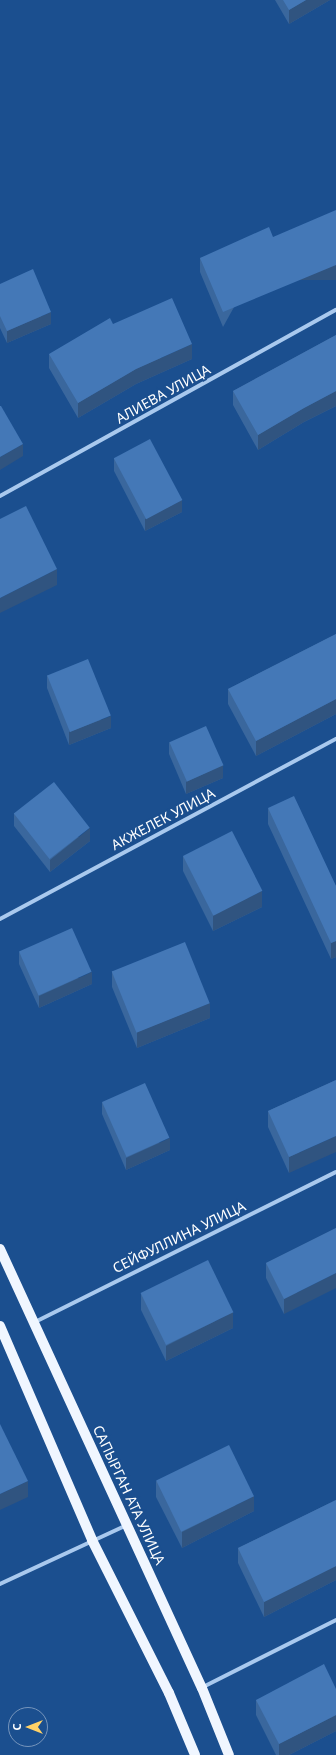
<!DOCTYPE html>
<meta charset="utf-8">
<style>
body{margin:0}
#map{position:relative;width:336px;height:1755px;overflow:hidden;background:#1b4f8f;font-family:"Noto Sans",sans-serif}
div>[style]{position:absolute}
.street>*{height:4px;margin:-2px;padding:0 2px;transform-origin:2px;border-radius:2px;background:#a9c9ee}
.primary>*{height:10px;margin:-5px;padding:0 5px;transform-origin:5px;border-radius:5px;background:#f0f6ff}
.wall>*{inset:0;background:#3a679d}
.shaded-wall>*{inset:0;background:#305480;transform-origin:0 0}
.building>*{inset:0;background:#4478b7;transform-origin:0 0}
span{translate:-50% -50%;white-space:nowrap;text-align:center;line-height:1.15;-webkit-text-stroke:3.5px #1b4f8f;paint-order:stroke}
.street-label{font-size:14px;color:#fff}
.north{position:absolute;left:8px;top:1707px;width:40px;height:40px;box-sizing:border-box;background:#1b4f8f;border:1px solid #7695bc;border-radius:50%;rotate:270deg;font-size:11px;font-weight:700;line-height:16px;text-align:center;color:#fff}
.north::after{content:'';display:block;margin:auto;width:14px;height:18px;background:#ffd166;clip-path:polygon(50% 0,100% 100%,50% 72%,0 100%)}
</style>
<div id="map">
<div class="street">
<i style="left:0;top:496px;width:384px;rotate:-29deg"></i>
<i style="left:0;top:919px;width:381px;rotate:-28.2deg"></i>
<i style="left:35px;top:1322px;width:336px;rotate:-26.5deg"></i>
<i style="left:0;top:1584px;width:140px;rotate:-24.9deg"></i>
<i style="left:203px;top:1687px;width:149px;rotate:-26.7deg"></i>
</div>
<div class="primary">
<i style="left:0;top:1249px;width:483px;rotate:65.3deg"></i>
<i style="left:202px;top:1688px;width:72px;rotate:68.1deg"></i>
<i style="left:0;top:1326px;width:233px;rotate:66.7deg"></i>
<i style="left:92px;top:1540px;width:171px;rotate:63.3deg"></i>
<i style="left:169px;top:1693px;width:67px;rotate:67.2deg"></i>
</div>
<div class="wall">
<i style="clip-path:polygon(275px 0,330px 0,289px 24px)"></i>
<i style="clip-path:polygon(273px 237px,223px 327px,200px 272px,200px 258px)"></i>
<i style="clip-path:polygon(0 284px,51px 324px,7px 343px,0 328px)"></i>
<i style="clip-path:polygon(336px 335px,336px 406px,304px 422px,258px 450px,233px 405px,233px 391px)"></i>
<i style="clip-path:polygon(49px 354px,192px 359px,136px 384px,78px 418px,49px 368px)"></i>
<i style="clip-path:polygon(114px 458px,182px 512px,145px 531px,114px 471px)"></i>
<i style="clip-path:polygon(336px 634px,336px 714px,256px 756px,228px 704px,228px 689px)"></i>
<i style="clip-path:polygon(47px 675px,111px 728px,69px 745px,47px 688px)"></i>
<i style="clip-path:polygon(169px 742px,223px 778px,186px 794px,169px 754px)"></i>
<i style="clip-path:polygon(268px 808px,336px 886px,336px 957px,331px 959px,268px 824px)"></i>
<i style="clip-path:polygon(14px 813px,90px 841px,50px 872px,14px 826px)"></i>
<i style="clip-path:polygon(183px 856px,262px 907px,213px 931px,183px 871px)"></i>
<i style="clip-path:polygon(19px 952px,92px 984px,39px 1008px,19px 964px)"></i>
<i style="clip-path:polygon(112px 971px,210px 1018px,137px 1048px,112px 987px)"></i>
<i style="clip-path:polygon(336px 1080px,289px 1173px,268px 1127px,268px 1111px)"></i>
<i style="clip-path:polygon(102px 1102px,170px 1150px,126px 1170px,102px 1114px)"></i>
<i style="clip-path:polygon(336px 1228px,284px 1314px,266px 1278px,266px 1263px)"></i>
<i style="clip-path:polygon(141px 1294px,233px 1328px,166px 1361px,141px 1310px)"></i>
<i style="clip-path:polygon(156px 1481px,254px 1511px,182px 1548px,156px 1497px)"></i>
<i style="clip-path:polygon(336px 1500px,336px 1580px,264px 1617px,238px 1563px,238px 1548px)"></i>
<i style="clip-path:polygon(336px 1689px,336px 1731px,289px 1755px,276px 1755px,256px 1715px,256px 1700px)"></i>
</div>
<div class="shaded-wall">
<i style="clip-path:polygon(306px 0,330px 0,289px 24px,289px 10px)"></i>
<i style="left:336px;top:265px;width:15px;height:122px;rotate:90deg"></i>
<i style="clip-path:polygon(51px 312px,51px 324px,7px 343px,7px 331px)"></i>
<i style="clip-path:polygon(192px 344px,192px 359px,136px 384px,78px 418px,78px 403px,136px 369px)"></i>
<i style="clip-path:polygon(336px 391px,336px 406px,304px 422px,258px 450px,258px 435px,304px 408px)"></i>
<i style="clip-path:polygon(23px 444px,23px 456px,0 470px,0 457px)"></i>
<i style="clip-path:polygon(182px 500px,182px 512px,145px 531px,145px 519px)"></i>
<i style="clip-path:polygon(57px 569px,57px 585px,0 613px,0 598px)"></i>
<i style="clip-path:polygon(336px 699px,336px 714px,256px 756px,256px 741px)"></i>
<i style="clip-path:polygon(111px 716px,111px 728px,69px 745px,69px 732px)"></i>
<i style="clip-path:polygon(223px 765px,223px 778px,186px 794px,186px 782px)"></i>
<i style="clip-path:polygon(90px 828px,90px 841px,50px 872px,50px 860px)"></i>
<i style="clip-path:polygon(262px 891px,262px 907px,213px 931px,213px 915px)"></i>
<i style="clip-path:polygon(336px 941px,336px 957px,331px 959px,331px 943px)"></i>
<i style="clip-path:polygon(92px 972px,92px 984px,39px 1008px,39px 996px)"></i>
<i style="clip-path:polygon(210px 1003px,210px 1018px,137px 1048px,137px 1032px)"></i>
<i style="clip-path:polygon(336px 1136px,336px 1152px,289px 1173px,289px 1157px)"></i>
<i style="clip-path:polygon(170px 1138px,170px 1150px,126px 1170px,126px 1158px)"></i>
<i style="clip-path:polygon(336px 1273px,336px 1288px,284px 1314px,284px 1299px)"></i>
<i style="clip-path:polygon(233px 1312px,233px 1328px,166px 1361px,166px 1346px)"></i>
<i style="clip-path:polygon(28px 1481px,28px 1497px,0 1510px,0 1494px)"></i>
<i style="clip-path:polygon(254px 1496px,254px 1511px,182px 1548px,182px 1532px)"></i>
<i style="clip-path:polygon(336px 1566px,336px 1580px,264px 1617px,264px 1602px)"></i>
<i style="clip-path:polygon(336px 1715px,336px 1731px,289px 1755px,279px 1755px,279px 1744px)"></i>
</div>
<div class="building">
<i style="clip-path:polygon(283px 0,306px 0,289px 10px)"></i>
<i style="clip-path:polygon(336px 210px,336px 265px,223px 312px,200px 258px,269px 227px,273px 237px)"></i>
<i style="clip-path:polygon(33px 269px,51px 312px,7px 331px,0 316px,0 284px)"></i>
<i style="clip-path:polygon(172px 298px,192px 344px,136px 369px,78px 403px,49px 354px,110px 318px,113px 324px)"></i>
<i style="clip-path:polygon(336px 335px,336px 391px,304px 408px,258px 435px,233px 391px)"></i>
<i style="clip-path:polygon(0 406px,1px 406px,23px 444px,0 457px)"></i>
<i style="left:150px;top:439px;width:69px;height:41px;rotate:62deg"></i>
<i style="clip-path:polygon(26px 506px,57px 569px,0 598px,0 519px)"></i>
<i style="clip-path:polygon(336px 634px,336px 699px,256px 741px,228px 689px)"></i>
<i style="left:88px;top:659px;width:61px;height:44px;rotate:68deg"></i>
<i style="left:206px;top:726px;width:43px;height:40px;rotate:66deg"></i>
<i style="left:54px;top:782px;width:58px;height:51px;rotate:52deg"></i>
<i style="clip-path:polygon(294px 796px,336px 886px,336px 941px,331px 943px,268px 808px)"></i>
<i style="left:232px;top:831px;width:67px;height:55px;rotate:63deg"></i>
<i style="left:72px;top:928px;width:48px;height:58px;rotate:66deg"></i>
<i style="left:185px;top:942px;width:66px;height:79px;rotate:68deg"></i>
<i style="clip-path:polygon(336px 1080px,336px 1136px,289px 1157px,268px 1111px)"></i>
<i style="left:145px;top:1083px;width:60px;height:47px;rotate:66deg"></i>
<i style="clip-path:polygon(336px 1228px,336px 1273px,284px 1299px,266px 1263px)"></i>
<i style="left:208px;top:1260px;width:58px;height:75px;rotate:64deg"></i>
<i style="clip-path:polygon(0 1424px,28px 1481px,0 1494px)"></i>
<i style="left:229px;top:1445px;width:57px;height:81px;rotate:64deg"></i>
<i style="clip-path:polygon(336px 1500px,336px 1566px,264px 1602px,238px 1548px)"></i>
<i style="clip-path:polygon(324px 1664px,336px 1689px,336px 1715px,279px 1744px,256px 1700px)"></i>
</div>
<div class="street-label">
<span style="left:163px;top:394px;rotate:-29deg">АЛИЕВА УЛИЦА</span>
<span style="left:163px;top:819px;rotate:-28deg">АКЖЕЛЕК УЛИЦА</span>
<span style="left:179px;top:1237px;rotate:-26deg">СЕЙФУЛЛИНА УЛИЦА</span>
<span style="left:129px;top:1495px;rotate:65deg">САПЫРГАН АТА УЛИЦА</span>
</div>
<div class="north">С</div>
</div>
